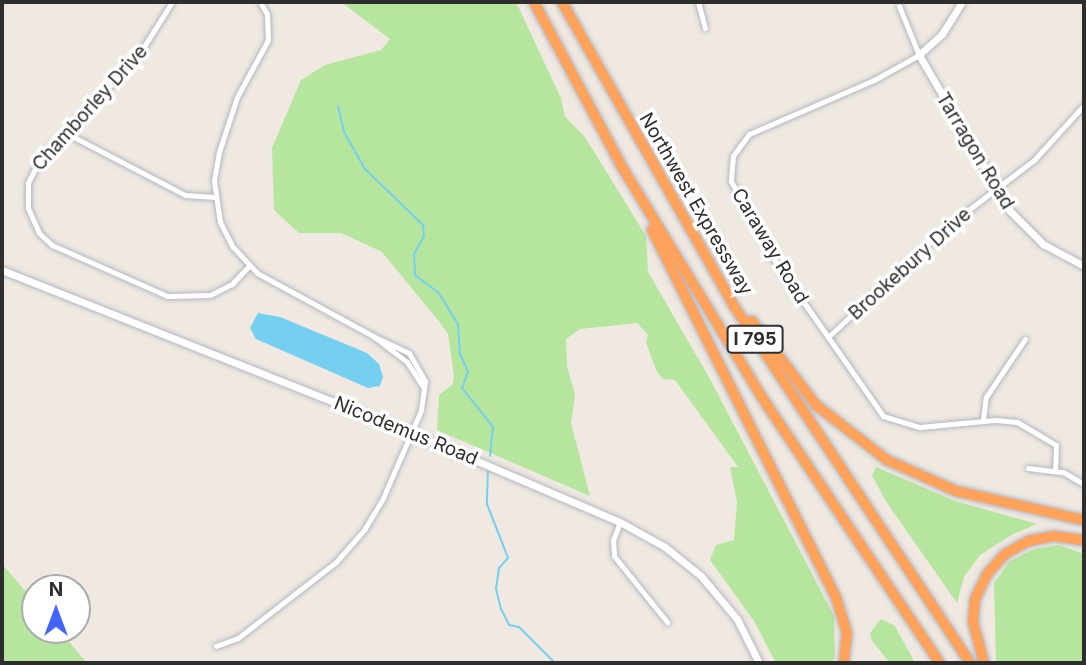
<!DOCTYPE html>
<style>
body{margin:0}
#map{position:relative;width:1086px;height:665px;overflow:hidden;background:#efe9e1;font-family:Inter,sans-serif}
div>[style]{position:absolute}
.green>*{inset:0;background:#b6e59e}
.water>*{inset:0;background:#75cff0}
.stream>*{height:2px;margin:-1px;padding:0 1px;transform-origin:1px;border-radius:1px;background:#75cff0}
.roads{filter:drop-shadow(0 0 2px #b4b7c1) drop-shadow(0 0 2px #b4b7c1)}
.minor>*{height:5px;margin:-2.5px;padding:0 2.5px;transform-origin:2.5px;border-radius:2.5px;background:#fff}
.tertiary>*{height:7px;margin:-3.5px;padding:0 3.5px;transform-origin:3.5px;border-radius:3.5px;background:#fff}
.motorway>*{height:10px;margin:-5px;padding:0 5px;transform-origin:5px;border-radius:5px;background:#ffa35c}
span{translate:-50% -50%;white-space:nowrap;text-align:center;line-height:1.15;-webkit-text-stroke:7px #fff;paint-order:stroke}
.shield-label span{padding:2px 5px;background:#fff;border:2px solid;border-radius:5px;-webkit-text-stroke-width:0}
.shield-label{font-size:18px;color:#2e2e2e;font-weight:700}
.street-label{font-size:19px;color:#2e2e2e}
.frame{position:absolute;inset:0;border:4px solid #2e2e2e;pointer-events:none}
.north{position:absolute;left:21px;top:574px;width:70px;height:70px;box-sizing:border-box;background:#fff;border:2px solid #ababab;border-radius:50%;rotate:0deg;font-size:19px;font-weight:700;line-height:28px;text-align:center;color:#2e2e2e}
.north::after{content:'';display:block;margin:auto;width:24px;height:32px;background:#4264fb;clip-path:polygon(50% 0,100% 100%,50% 72%,0 100%)}
</style>
<div id="map">
<div class="green">
<i style="clip-path:polygon(341px 2px,516px 2px,561px 98px,565px 117px,585px 137px,646px 236px,648px 272px,710px 379px,834px 616px,835px 658px,830px 663px,776px 663px,754px 621px,710px 560px,716px 545px,734px 540px,737px 502px,730px 467px,738px 467px,675px 380px,663px 379px,657px 372px,646px 343px,648px 335px,637px 323px,580px 329px,566px 339px,567px 367px,575px 394px,571px 423px,590px 496px,437px 430px,439px 395px,453px 384px,454px 376px,448px 334px,438px 320px,382px 252px,341px 233px,299px 233px,274px 210px,272px 148px,301px 80px,325px 65px,381px 50px,390px 39px)"></i>
<i style="clip-path:polygon(876px 467px,955px 501px,1037px 524px,1013px 534px,980px 555px,964px 577px,957px 603px,885px 500px,872px 475px)"></i>
<i style="clip-path:polygon(1059px 545px,1084px 554px,1084px 663px,996px 663px,994px 583px,1010px 561px,1034px 549px)"></i>
<i style="clip-path:polygon(2px 564px,35px 602px,35px 630px,59px 630px,87px 663px,2px 663px)"></i>
<i style="clip-path:polygon(881px 619px,895px 626px,915px 663px,890px 663px,872px 641px,870px 633px)"></i>
</div>
<div class="water">
<i style="clip-path:polygon(258px 313px,280px 317px,367px 353px,379px 364px,383px 377px,380px 386px,368px 388px,256px 339px,250px 328px)"></i>
</div>
<div class="stream">
<i style="left:338px;top:106px;width:27px;rotate:77deg"></i>
<i style="left:344px;top:132px;width:43px;rotate:60.4deg"></i>
<i style="left:365px;top:169px;width:81px;rotate:44deg"></i>
<i style="left:423px;top:225px;width:11px;rotate:85deg"></i>
<i style="left:424px;top:236px;width:21px;rotate:119deg"></i>
<i style="left:414px;top:254px;width:21px;rotate:87deg"></i>
<i style="left:415px;top:275px;width:30px;rotate:37deg"></i>
<i style="left:439px;top:293px;width:37px;rotate:59deg"></i>
<i style="left:458px;top:325px;width:29px;rotate:86deg"></i>
<i style="left:460px;top:354px;width:20px;rotate:66deg"></i>
<i style="left:468px;top:372px;width:17px;rotate:111deg"></i>
<i style="left:462px;top:388px;width:50px;rotate:51.5deg"></i>
<i style="left:493px;top:427px;width:29px;rotate:96deg"></i>
<i style="left:488px;top:469px;width:35px;rotate:92deg"></i>
<i style="left:487px;top:504px;width:58px;rotate:68.7deg"></i>
<i style="left:508px;top:558px;width:13px;rotate:132deg"></i>
<i style="left:499px;top:568px;width:21px;rotate:98deg"></i>
<i style="left:496px;top:589px;width:21px;rotate:76deg"></i>
<i style="left:501px;top:609px;width:18px;rotate:63deg"></i>
<i style="left:509px;top:625px;width:10px;rotate:11deg"></i>
<i style="left:519px;top:627px;width:51px;rotate:45deg"></i>
</div>
<div class="roads">
<div class="minor">
<i style="left:172px;top:2px;width:64px;rotate:122.2deg"></i>
<i style="left:138px;top:56px;width:142px;rotate:133.6deg"></i>
<i style="left:40px;top:159px;width:27px;rotate:117deg"></i>
<i style="left:28px;top:183px;width:25px;rotate:90deg"></i>
<i style="left:28px;top:208px;width:27px;rotate:66deg"></i>
<i style="left:39px;top:233px;width:18px;rotate:43deg"></i>
<i style="left:52px;top:245px;width:126px;rotate:23.9deg"></i>
<i style="left:167px;top:296px;width:43px;rotate:-1.3deg"></i>
<i style="left:210px;top:295px;width:25px;rotate:-27deg"></i>
<i style="left:232px;top:284px;width:25px;rotate:-47deg"></i>
<i style="left:260px;top:2px;width:14px;rotate:60deg"></i>
<i style="left:267px;top:14px;width:26px;rotate:88deg"></i>
<i style="left:268px;top:40px;width:65px;rotate:118.5deg"></i>
<i style="left:237px;top:97px;width:58px;rotate:108.1deg"></i>
<i style="left:219px;top:152px;width:29px;rotate:100deg"></i>
<i style="left:214px;top:181px;width:41px;rotate:81.7deg"></i>
<i style="left:220px;top:222px;width:28px;rotate:63deg"></i>
<i style="left:233px;top:247px;width:35px;rotate:47deg"></i>
<i style="left:257px;top:273px;width:132px;rotate:28.5deg"></i>
<i style="left:373px;top:336px;width:43px;rotate:37.4deg"></i>
<i style="left:407px;top:362px;width:30px;rotate:57deg"></i>
<i style="left:698px;top:2px;width:27px;rotate:75deg"></i>
<i style="left:899px;top:6px;width:53px;rotate:67.8deg"></i>
<i style="left:919px;top:55px;width:51px;rotate:150.9deg"></i>
<i style="left:874px;top:80px;width:136px;rotate:156.6deg"></i>
<i style="left:749px;top:134px;width:27px;rotate:126deg"></i>
<i style="left:733px;top:156px;width:25px;rotate:95deg"></i>
<i style="left:731px;top:181px;width:91px;rotate:61.2deg"></i>
<i style="left:775px;top:261px;width:189px;rotate:55.1deg"></i>
<i style="left:883px;top:416px;width:39px;rotate:17deg"></i>
<i style="left:920px;top:427px;width:75px;rotate:-5.3deg"></i>
<i style="left:995px;top:420px;width:22px;rotate:5deg"></i>
<i style="left:1017px;top:422px;width:45px;rotate:30.5deg"></i>
<i style="left:1056px;top:445px;width:25px;rotate:92deg"></i>
<i style="left:66px;top:133px;width:134px;rotate:27.5deg"></i>
<i style="left:185px;top:195px;width:30px;rotate:4deg"></i>
<i style="left:828px;top:337px;width:166px;rotate:-42.8deg"></i>
<i style="left:950px;top:224px;width:106px;rotate:-37.3deg"></i>
<i style="left:1034px;top:160px;width:74px;rotate:-47.7deg"></i>
<i style="left:983px;top:420px;width:23px;rotate:-83deg"></i>
<i style="left:986px;top:397px;width:70px;rotate:-56.1deg"></i>
<i style="left:1028px;top:468px;width:35px;rotate:7deg"></i>
<i style="left:1063px;top:472px;width:24px;rotate:30deg"></i>
<i style="left:620px;top:522px;width:19px;rotate:111deg"></i>
<i style="left:613px;top:540px;width:16px;rotate:86deg"></i>
<i style="left:614px;top:556px;width:85px;rotate:51.2deg"></i>
<i style="left:216px;top:646px;width:23px;rotate:-20deg"></i>
<i style="left:238px;top:638px;width:124px;rotate:-37.8deg"></i>
<i style="left:336px;top:562px;width:43px;rotate:-48.8deg"></i>
<i style="left:364px;top:530px;width:37px;rotate:-59deg"></i>
<i style="left:383px;top:498px;width:96px;rotate:-66.6deg"></i>
<i style="left:421px;top:410px;width:29px;rotate:-82deg"></i>
<i style="left:425px;top:381px;width:32px;rotate:-120deg"></i>
<i style="left:409px;top:353px;width:40px;rotate:-155deg"></i>
</div>
<div class="tertiary">
<i style="left:962px;top:2px;width:38px;rotate:122deg"></i>
<i style="left:942px;top:34px;width:31px;rotate:138deg"></i>
<i style="left:919px;top:55px;width:181px;rotate:59.7deg"></i>
<i style="left:1010px;top:211px;width:47px;rotate:45deg"></i>
<i style="left:1043px;top:244px;width:47px;rotate:28.2deg"></i>
<i style="left:2px;top:270px;width:441px;rotate:21.7deg"></i>
<i style="left:412px;top:433px;width:226px;rotate:23.2deg"></i>
<i style="left:620px;top:522px;width:51px;rotate:29.1deg"></i>
<i style="left:665px;top:547px;width:46px;rotate:38.9deg"></i>
<i style="left:701px;top:576px;width:56px;rotate:50.1deg"></i>
<i style="left:737px;top:619px;width:49px;rotate:63.4deg"></i>
</div>
<div class="motorway">
<i style="left:534px;top:2px;width:187px;rotate:61.9deg"></i>
<i style="left:622px;top:167px;width:268px;rotate:58.7deg"></i>
<i style="left:761px;top:396px;width:321px;rotate:56.2deg"></i>
<i style="left:562px;top:2px;width:346px;rotate:60.5deg"></i>
<i style="left:732px;top:303px;width:432px;rotate:56.5deg"></i>
<i style="left:652px;top:230px;width:411px;rotate:63.4deg"></i>
<i style="left:836px;top:597px;width:38px;rotate:73deg"></i>
<i style="left:847px;top:633px;width:30px;rotate:96deg"></i>
<i style="left:752px;top:321px;width:106px;rotate:52.7deg"></i>
<i style="left:816px;top:405px;width:90px;rotate:37.8deg"></i>
<i style="left:887px;top:460px;width:76px;rotate:24.2deg"></i>
<i style="left:956px;top:491px;width:131px;rotate:12.8deg"></i>
<i style="left:984px;top:663px;width:42px;rotate:-105deg"></i>
<i style="left:973px;top:622px;width:23px;rotate:-85deg"></i>
<i style="left:975px;top:599px;width:28px;rotate:-64deg"></i>
<i style="left:987px;top:574px;width:27px;rotate:-48deg"></i>
<i style="left:1005px;top:554px;width:26px;rotate:-29deg"></i>
<i style="left:1028px;top:541px;width:26px;rotate:-11deg"></i>
<i style="left:1054px;top:536px;width:30px;rotate:8deg"></i>
</div>
</div>
<div class="shield-label">
<span style="left:755px;top:339px">I 795</span>
</div>
<div class="street-label">
<span style="left:90px;top:108px;rotate:-48deg">Chamborley Drive</span>
<span style="left:975px;top:151px;rotate:59deg">Tarragon Road</span>
<span style="left:696px;top:204px;rotate:60deg">Northwest Expressway</span>
<span style="left:770px;top:246px;rotate:59deg">Caraway Road</span>
<span style="left:910px;top:264px;rotate:-42deg">Brookebury Drive</span>
<span style="left:406px;top:431px;rotate:22deg">Nicodemus Road</span>
</div>
<div class="frame"></div>
<div class="north">N</div>
</div>
